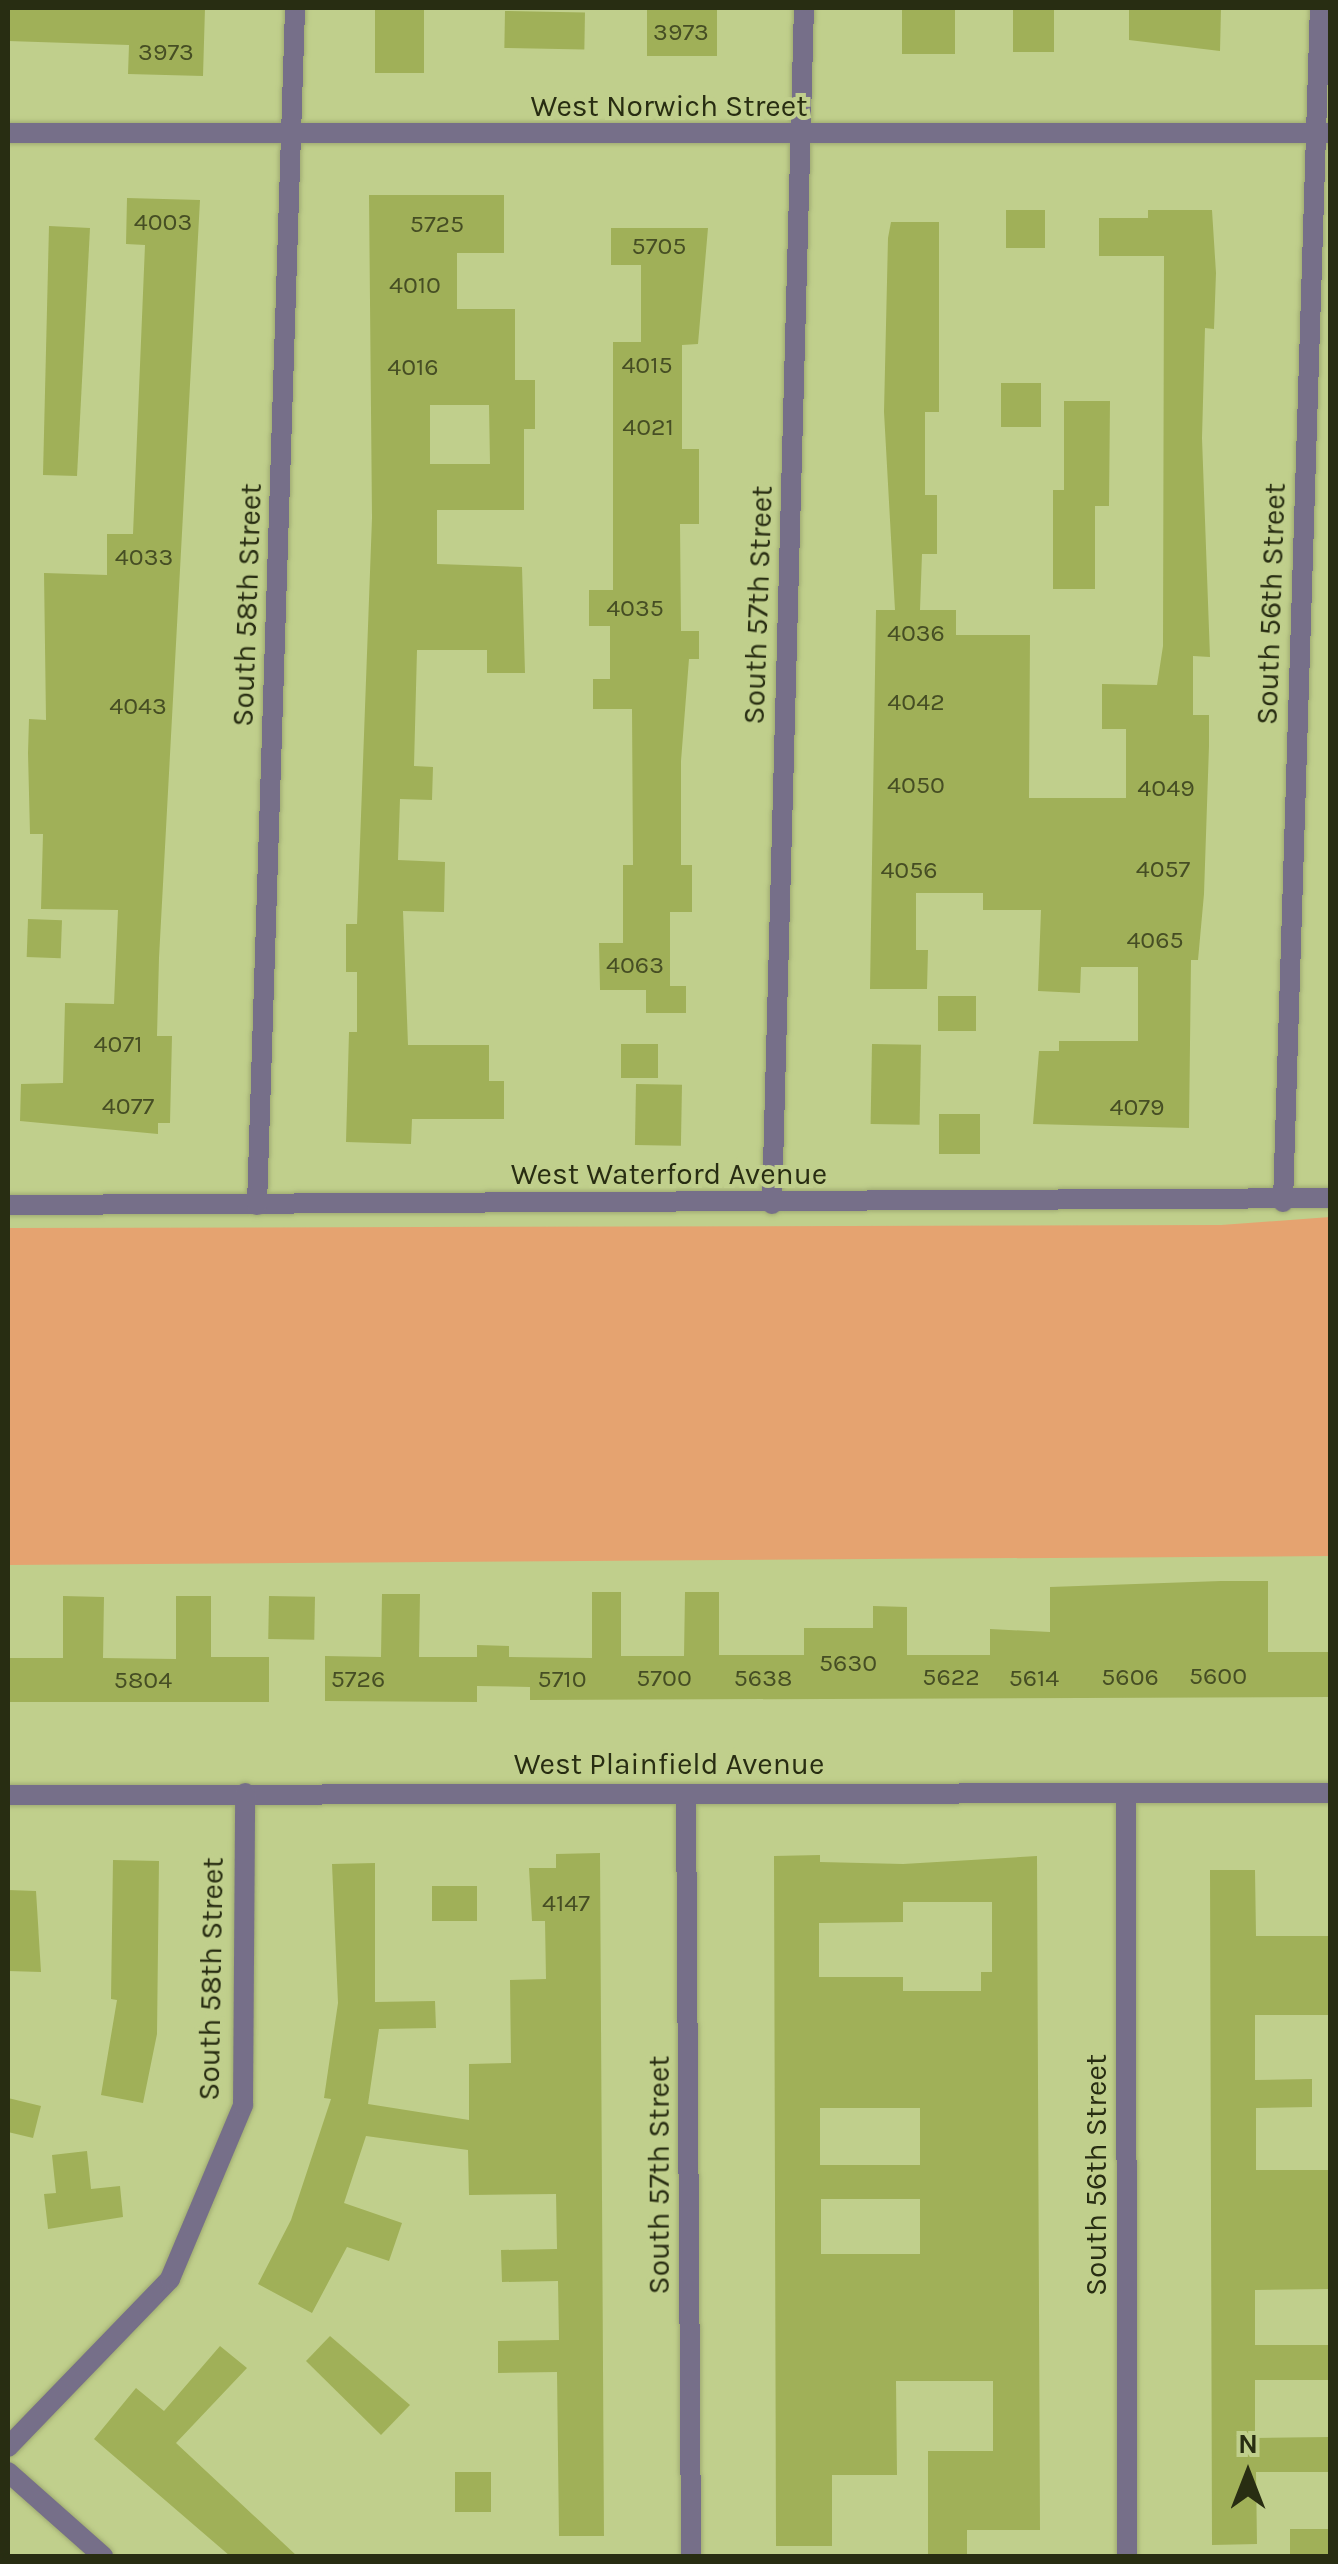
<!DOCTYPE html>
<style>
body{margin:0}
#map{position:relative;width:1338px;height:2564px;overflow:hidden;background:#c0cf8c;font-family:Karla,sans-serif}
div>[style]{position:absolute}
.green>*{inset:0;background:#e5a370}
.building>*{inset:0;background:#a0b058;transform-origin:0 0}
.roads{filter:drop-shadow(0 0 2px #9fab71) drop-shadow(0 0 2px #9fab71)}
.street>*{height:20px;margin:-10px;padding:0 10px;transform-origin:10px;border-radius:10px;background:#766f89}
span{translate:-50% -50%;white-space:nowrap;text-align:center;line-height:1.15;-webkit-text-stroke:8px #c0cf8c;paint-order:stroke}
.number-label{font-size:25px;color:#464e24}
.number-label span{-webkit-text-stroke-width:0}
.street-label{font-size:30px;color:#282d12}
.frame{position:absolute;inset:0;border:10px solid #282d12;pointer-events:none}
.north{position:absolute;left:1198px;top:2424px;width:100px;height:100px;-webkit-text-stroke:8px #c0cf8c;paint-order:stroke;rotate:0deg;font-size:28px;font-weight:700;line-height:40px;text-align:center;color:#282d12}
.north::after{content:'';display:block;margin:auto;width:35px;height:45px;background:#282d12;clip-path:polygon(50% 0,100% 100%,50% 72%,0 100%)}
</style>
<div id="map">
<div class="green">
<i style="clip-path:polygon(1330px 1217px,1330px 1556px,8px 1565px,8px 1228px,1221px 1225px)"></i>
</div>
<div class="building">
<i style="clip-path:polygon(55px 8px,205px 8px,203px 76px,128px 74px,129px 45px,8px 41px,8px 10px)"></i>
<i style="left:375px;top:8px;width:49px;height:65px"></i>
<i style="left:647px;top:8px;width:70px;height:48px"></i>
<i style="left:902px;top:8px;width:53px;height:46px"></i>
<i style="clip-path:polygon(1129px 8px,1221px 8px,1220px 51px,1129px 40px)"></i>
<i style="left:1013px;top:9px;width:41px;height:43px"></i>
<i style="left:505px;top:11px;width:80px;height:37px;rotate:1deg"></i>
<i style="clip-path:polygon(evenodd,369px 195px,504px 195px,504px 253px,457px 253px,457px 309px,515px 309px,515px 380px,535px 380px,535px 429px,524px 429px,524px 510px,437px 510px,437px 564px,522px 567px,525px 673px,487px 673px,487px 650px,417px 650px,414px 766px,433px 767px,432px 800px,400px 799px,398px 860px,445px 862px,444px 912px,403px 911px,408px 1045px,489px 1045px,489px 1081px,504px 1081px,504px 1119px,412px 1119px,411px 1144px,346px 1142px,349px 1032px,357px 1032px,357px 972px,346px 972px,346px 924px,357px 924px,372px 518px,369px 195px,430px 405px,489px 405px,490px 464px,430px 464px,430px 405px)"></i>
<i style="clip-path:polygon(127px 198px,200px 200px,159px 958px,157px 1036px,172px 1036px,170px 1123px,158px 1123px,158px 1134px,20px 1121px,21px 1084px,63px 1083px,65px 1003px,114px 1004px,118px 910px,41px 909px,43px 834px,30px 834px,28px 753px,29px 719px,46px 720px,44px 573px,107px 575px,107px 534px,133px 534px,145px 245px,126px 244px)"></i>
<i style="left:1006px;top:210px;width:39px;height:38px"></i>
<i style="clip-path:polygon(1148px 210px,1212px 210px,1216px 273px,1214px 329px,1205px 328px,1202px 438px,1210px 657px,1193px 656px,1193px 715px,1209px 715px,1209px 746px,1204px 894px,1198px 960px,1191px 960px,1189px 1128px,1033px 1124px,1039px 1051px,1059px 1051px,1059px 1041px,1138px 1041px,1138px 967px,1081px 967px,1080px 993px,1038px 991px,1041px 910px,983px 910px,983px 893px,916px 893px,916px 950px,928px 950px,927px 989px,870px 989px,876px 610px,895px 610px,884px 412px,888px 238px,891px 222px,939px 222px,939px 412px,925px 412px,925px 495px,937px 495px,937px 554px,922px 554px,920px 610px,956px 610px,956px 635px,1030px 635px,1029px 798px,1126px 798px,1126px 729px,1102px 729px,1102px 684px,1157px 685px,1163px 646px,1164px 256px,1099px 256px,1099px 218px,1148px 218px)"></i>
<i style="clip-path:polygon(49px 226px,90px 228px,77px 476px,43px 475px)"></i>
<i style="clip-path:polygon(611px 228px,708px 228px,698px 344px,682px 345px,682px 449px,699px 449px,699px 524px,680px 524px,681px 631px,699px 631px,699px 659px,689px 659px,681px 761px,681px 865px,692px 865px,692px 912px,670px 912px,670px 986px,686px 986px,686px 1013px,646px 1013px,646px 990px,600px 990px,599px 943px,623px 943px,623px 865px,633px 865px,632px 709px,593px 709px,593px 679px,610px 679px,610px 626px,589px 626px,589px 590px,613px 590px,613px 342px,641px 342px,641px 265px,611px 265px)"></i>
<i style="left:1001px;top:383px;width:40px;height:44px"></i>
<i style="clip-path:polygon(1064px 401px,1110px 401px,1109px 506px,1095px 506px,1095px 589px,1053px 589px,1053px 490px,1064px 490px)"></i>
<i style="left:28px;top:919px;width:34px;height:38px;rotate:2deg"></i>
<i style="left:938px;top:996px;width:38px;height:35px"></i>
<i style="left:621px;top:1044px;width:37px;height:34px"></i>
<i style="left:872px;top:1044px;width:49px;height:80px;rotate:1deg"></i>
<i style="left:636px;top:1084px;width:46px;height:61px;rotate:1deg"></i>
<i style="left:939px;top:1114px;width:41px;height:40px"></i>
<i style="clip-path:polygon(1221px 1581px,1268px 1581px,1268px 1652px,1330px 1652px,1330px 1697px,530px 1700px,530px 1687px,477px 1686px,477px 1702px,325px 1701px,325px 1656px,381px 1657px,382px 1594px,420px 1594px,419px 1657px,477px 1657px,477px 1645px,509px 1646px,509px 1657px,592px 1658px,592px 1592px,621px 1592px,621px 1656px,684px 1656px,685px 1592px,719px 1592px,719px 1655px,804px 1655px,804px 1628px,873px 1628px,873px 1606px,907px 1607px,907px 1655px,990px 1655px,990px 1629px,1050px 1632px,1050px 1587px)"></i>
<i style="clip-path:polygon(63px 1596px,104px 1597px,103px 1658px,176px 1659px,176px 1596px,211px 1596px,211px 1657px,269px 1657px,269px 1702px,8px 1702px,8px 1658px,63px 1658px)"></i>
<i style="left:269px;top:1596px;width:46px;height:43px;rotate:1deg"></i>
<i style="clip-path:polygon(600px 1853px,604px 2536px,559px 2536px,557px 2372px,498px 2373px,498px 2341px,559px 2340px,558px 2281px,502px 2282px,501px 2250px,557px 2249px,556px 2194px,469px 2195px,468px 2150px,366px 2136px,344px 2203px,402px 2223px,389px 2261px,347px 2247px,312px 2313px,258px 2284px,291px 2220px,331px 2099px,324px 2098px,338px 2003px,332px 1864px,375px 1863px,375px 2002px,435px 2001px,436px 2028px,379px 2029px,368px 2104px,469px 2120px,469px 2064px,511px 2063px,510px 1980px,546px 1979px,545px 1921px,532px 1921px,529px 1868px,556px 1868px,556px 1854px)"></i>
<i style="clip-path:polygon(evenodd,820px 1855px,820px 1862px,903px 1864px,1037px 1856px,1040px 2530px,967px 2530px,967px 2556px,928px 2556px,928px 2451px,993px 2451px,993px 2381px,896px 2381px,897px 2475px,832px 2475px,832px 2546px,776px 2546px,774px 1856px,820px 1855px,903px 1902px,992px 1902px,992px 1972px,981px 1972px,981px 1991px,903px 1991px,903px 1977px,819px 1977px,819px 1923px,903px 1922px,903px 1902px,820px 1855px,820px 2108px,920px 2108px,920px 2165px,820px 2165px,820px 2108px,820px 1855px,821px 2199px,920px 2199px,920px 2254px,821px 2254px,821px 2199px)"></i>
<i style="clip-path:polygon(113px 1860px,159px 1861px,157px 2034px,143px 2103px,101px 2095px,117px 2000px,111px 1999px)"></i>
<i style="clip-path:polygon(1210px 1870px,1255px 1870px,1256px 1936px,1330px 1936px,1330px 2015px,1255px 2015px,1255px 2080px,1312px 2079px,1312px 2107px,1256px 2108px,1256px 2170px,1330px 2170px,1330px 2289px,1255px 2290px,1255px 2345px,1328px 2345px,1328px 2380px,1255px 2380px,1255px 2438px,1330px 2437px,1330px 2472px,1256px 2472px,1257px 2544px,1212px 2545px)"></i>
<i style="left:477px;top:1886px;width:35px;height:45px;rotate:90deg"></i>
<i style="clip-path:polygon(8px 1890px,36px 1891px,41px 1972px,8px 1971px)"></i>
<i style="clip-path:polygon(8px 2098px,41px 2106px,33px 2138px,8px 2132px)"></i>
<i style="clip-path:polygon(87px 2151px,91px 2189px,120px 2186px,123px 2217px,48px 2229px,44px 2194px,56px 2193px,52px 2155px)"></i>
<i style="clip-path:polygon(330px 2336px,410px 2405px,381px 2435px,306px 2361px)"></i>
<i style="clip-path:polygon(220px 2346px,247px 2368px,176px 2443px,297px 2556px,230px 2556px,94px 2439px,136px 2388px,164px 2411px)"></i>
<i style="left:491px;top:2472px;width:40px;height:36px;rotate:90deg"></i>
<i style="left:1290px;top:2529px;width:38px;height:27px"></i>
</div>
<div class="roads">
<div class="street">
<i style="left:8px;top:133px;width:1322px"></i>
<i style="left:1283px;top:1202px;width:1195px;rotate:-88.23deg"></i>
<i style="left:772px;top:1204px;width:1196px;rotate:-88.47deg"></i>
<i style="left:8px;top:1205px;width:1322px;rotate:-0.3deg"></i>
<i style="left:257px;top:1205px;width:1198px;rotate:-88.18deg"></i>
<i style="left:686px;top:1794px;width:762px;rotate:89.62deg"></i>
<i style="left:1126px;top:1794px;width:762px;rotate:89.92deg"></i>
<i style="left:8px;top:1795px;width:1322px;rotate:-0.09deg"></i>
<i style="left:8px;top:2447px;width:233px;rotate:-46deg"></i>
<i style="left:170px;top:2279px;width:189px;rotate:-67.2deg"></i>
<i style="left:243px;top:2105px;width:312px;rotate:-89.6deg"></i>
<i style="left:8px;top:2472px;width:127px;rotate:41.5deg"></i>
</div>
</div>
<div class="number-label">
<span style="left:681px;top:32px">3973</span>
<span style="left:166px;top:52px">3973</span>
<span style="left:163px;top:222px">4003</span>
<span style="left:437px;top:224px">5725</span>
<span style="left:659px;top:246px">5705</span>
<span style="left:415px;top:285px">4010</span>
<span style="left:647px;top:365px">4015</span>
<span style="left:413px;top:367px">4016</span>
<span style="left:648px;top:427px">4021</span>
<span style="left:144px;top:557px">4033</span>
<span style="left:635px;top:608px">4035</span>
<span style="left:916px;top:633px">4036</span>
<span style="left:916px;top:702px">4042</span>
<span style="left:138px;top:706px">4043</span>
<span style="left:916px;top:785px">4050</span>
<span style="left:1166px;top:788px">4049</span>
<span style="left:1163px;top:869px">4057</span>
<span style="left:909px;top:870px">4056</span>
<span style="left:1155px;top:940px">4065</span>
<span style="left:635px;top:965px">4063</span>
<span style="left:118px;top:1044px">4071</span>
<span style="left:128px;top:1106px">4077</span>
<span style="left:1137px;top:1107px">4079</span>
<span style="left:848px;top:1663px">5630</span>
<span style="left:1218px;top:1676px">5600</span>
<span style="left:951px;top:1677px">5622</span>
<span style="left:1130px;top:1677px">5606</span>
<span style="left:664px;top:1678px">5700</span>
<span style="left:763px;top:1678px">5638</span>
<span style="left:1034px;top:1678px">5614</span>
<span style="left:358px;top:1679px">5726</span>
<span style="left:562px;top:1679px">5710</span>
<span style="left:143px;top:1680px">5804</span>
<span style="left:566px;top:1903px">4147</span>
</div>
<div class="street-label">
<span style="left:669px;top:106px">West Norwich Street</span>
<span style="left:1271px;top:604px;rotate:-88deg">South 56th Street</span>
<span style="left:247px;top:605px;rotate:-88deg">South 58th Street</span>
<span style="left:758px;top:605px;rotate:-88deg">South 57th Street</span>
<span style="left:669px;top:1174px">West Waterford Avenue</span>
<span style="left:669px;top:1764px">West Plainfield Avenue</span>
<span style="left:211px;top:1979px;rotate:-89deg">South 58th Street</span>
<span style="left:659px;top:2175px;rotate:-90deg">South 57th Street</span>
<span style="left:1096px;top:2175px;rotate:-90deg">South 56th Street</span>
</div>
<div class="frame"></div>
<div class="north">N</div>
</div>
